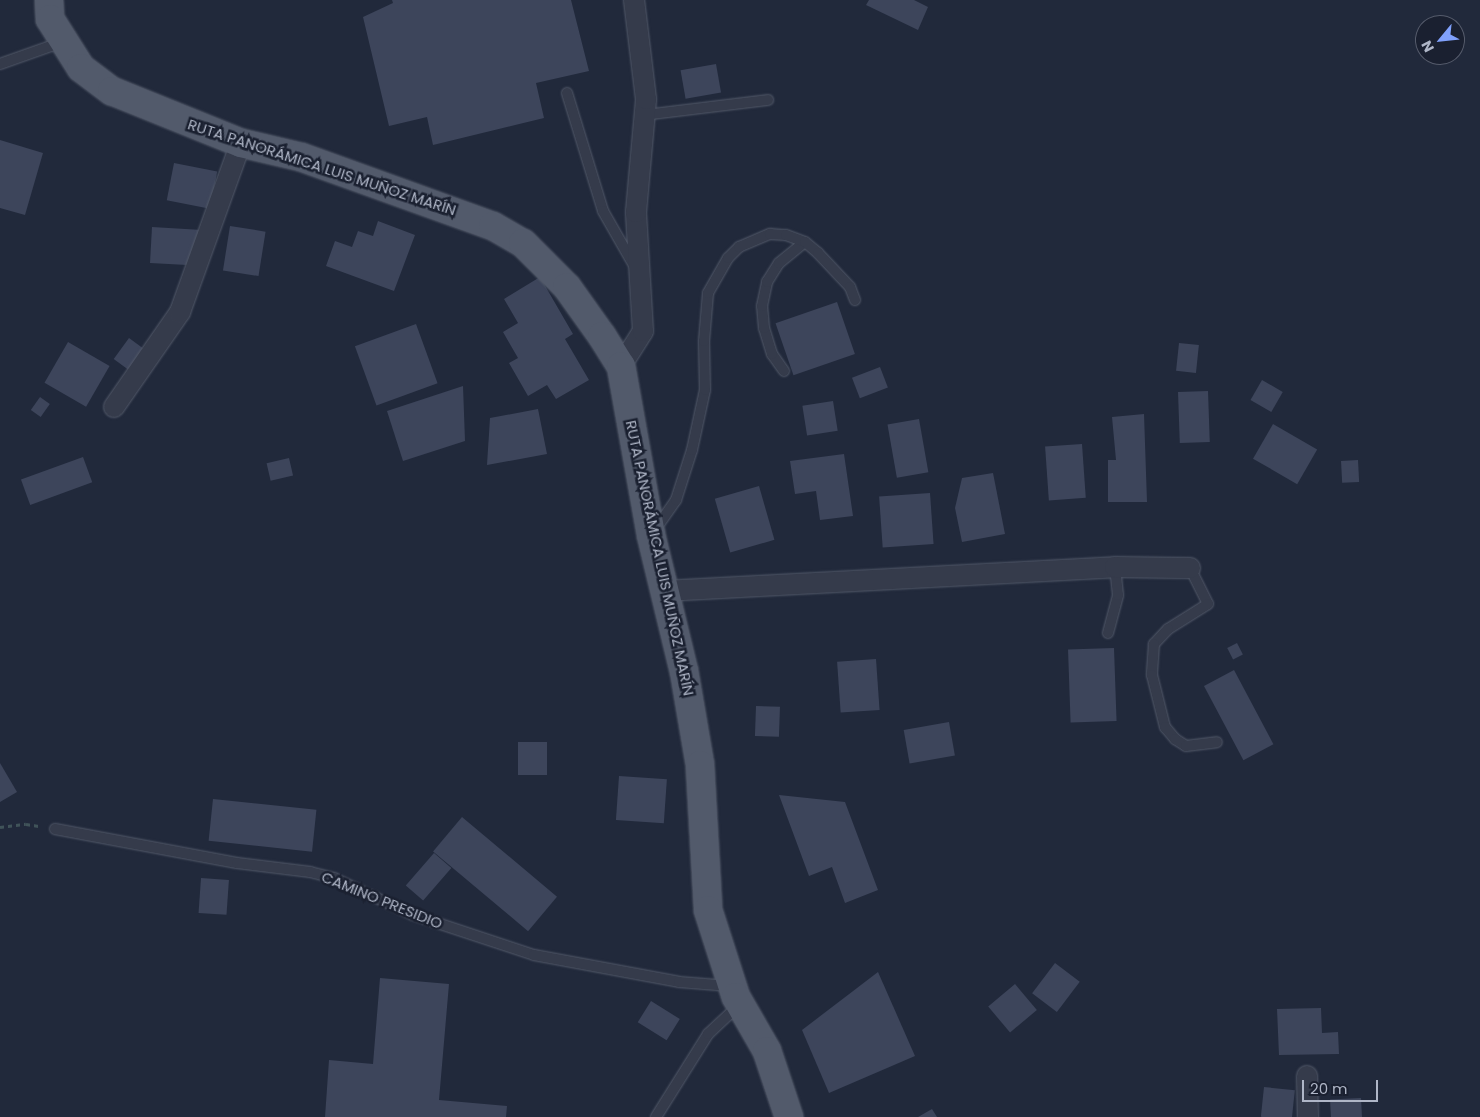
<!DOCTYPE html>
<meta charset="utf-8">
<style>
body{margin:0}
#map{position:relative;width:1480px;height:1117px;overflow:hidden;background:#21293b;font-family:Poppins,sans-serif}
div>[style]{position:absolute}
.building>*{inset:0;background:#3d455b;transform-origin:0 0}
.path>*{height:3px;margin-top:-1.5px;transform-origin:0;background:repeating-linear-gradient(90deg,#405359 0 4px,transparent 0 8px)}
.roads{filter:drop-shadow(0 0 1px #525969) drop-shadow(0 0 1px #525969)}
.service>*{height:10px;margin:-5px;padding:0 5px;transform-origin:5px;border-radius:5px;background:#353b4b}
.minor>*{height:20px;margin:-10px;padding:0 10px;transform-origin:10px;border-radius:10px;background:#353b4b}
.primary>*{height:28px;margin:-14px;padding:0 14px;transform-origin:14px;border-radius:14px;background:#525a6b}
span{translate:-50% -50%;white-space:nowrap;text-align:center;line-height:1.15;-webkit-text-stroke:5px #1a2030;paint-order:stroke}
.street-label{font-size:15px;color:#afb6c7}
.north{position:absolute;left:1415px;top:15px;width:50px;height:50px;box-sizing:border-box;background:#1a2030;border:1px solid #565c6c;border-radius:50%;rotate:242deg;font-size:14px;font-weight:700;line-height:20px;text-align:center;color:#afb6c7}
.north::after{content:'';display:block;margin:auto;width:18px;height:22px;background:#80a1fc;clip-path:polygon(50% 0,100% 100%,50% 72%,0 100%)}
.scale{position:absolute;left:1302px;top:1080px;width:76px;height:22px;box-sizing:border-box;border:2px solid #afb6c7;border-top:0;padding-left:6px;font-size:15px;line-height:18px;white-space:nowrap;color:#afb6c7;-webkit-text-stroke:4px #1a2030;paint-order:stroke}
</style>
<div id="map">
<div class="building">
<i style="clip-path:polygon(392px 0,571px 0,589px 71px,536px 83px,544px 118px,433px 145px,427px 117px,389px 126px,363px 17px,393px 3px)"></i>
<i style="clip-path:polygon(869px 0,914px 0,928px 7px,918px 30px,866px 5px)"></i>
<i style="left:716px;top:64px;width:29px;height:36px;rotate:80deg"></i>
<i style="clip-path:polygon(0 140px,43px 153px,25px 215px,0 208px)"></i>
<i style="left:174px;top:163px;width:44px;height:38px;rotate:11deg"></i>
<i style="clip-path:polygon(378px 221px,415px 235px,394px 291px,326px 266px,335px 241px,352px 247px,358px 231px,373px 236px)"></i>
<i style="left:230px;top:226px;width:36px;height:45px;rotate:9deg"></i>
<i style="clip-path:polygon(152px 227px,202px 230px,187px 265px,150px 263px)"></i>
<i style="clip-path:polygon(540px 277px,573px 334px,565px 339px,589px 380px,556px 399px,547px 385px,528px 396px,509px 363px,518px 358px,503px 332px,518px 323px,504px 299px)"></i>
<i style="left:837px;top:302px;width:55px;height:65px;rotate:71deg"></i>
<i style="left:416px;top:324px;width:63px;height:65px;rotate:70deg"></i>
<i style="left:129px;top:338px;width:19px;height:26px;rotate:36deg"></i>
<i style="left:68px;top:342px;width:48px;height:47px;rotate:30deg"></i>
<i style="left:1179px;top:343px;width:20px;height:28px;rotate:6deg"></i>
<i style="left:880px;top:367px;width:22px;height:30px;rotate:69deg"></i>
<i style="left:1262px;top:380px;width:24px;height:23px;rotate:30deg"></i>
<i style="clip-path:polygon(463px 386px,465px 441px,403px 461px,387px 411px)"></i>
<i style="left:1208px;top:391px;width:51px;height:30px;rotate:88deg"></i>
<i style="left:40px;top:397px;width:12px;height:16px;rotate:35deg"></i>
<i style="left:833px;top:401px;width:30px;height:31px;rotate:81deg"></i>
<i style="clip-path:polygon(538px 409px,547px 454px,487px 465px,490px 418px)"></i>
<i style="clip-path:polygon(1144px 414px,1147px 502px,1108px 502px,1108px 460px,1116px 460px,1112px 417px)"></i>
<i style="left:919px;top:419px;width:54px;height:32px;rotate:80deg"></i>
<i style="left:1273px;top:424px;width:51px;height:40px;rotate:30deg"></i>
<i style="left:1082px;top:444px;width:54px;height:37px;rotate:86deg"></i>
<i style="clip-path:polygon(844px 454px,853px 516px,820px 520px,816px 491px,795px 494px,790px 461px)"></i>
<i style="left:83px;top:457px;width:27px;height:66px;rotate:70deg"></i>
<i style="left:289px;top:458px;width:18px;height:23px;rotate:77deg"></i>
<i style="left:1358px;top:460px;width:22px;height:17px;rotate:87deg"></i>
<i style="clip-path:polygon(993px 473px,1005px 534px,962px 542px,955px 508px,962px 478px)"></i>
<i style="left:759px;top:486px;width:56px;height:46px;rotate:74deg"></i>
<i style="left:930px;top:493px;width:51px;height:51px;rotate:86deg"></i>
<i style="left:1237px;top:643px;width:13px;height:11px;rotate:63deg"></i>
<i style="left:1114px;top:648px;width:73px;height:46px;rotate:88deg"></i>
<i style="left:876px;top:659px;width:51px;height:39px;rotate:86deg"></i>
<i style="left:1234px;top:670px;width:84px;height:34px;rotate:62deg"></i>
<i style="left:756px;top:706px;width:24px;height:30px;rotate:2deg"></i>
<i style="left:949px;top:722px;width:34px;height:46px;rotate:80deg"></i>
<i style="left:518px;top:742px;width:29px;height:33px"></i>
<i style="clip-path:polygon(0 763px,17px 792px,0 802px)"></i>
<i style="left:619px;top:776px;width:48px;height:44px;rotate:4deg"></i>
<i style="clip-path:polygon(779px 795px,845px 802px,878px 890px,845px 903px,832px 867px,809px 876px)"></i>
<i style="left:213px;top:799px;width:104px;height:42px;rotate:6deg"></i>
<i style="left:462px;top:817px;width:124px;height:45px;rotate:40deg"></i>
<i style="left:434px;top:853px;width:23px;height:43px;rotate:41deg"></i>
<i style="left:201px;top:878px;width:28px;height:35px;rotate:4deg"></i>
<i style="left:1055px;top:963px;width:31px;height:38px;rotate:37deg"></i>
<i style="clip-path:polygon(878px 972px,915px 1056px,829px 1093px,802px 1030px)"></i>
<i style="clip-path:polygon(380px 978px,449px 984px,439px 1100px,507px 1106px,506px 1117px,325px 1117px,329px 1060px,373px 1064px)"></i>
<i style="left:1015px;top:984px;width:34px;height:35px;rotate:50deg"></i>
<i style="left:651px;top:1001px;width:34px;height:25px;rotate:32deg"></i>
<i style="clip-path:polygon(1321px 1008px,1322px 1033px,1338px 1032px,1339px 1054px,1279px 1055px,1277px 1009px)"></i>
<i style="left:1264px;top:1087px;width:31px;height:30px;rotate:6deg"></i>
<i style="left:1361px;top:1098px;width:19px;height:31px;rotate:87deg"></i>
<i style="clip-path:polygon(932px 1109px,937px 1117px,918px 1117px)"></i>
</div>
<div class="path">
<i style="left:0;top:827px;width:26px;rotate:-7deg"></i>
<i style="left:26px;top:824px;width:13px;rotate:9deg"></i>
</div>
<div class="roads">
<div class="service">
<i style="left:0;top:64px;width:66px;rotate:-19.5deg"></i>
<i style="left:567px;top:93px;width:123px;rotate:73deg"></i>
<i style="left:603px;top:211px;width:64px;rotate:60.3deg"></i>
<i style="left:644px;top:115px;width:125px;rotate:-6.9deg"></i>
<i style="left:784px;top:371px;width:21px;rotate:-125deg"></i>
<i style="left:772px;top:354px;width:27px;rotate:-107deg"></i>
<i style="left:764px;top:328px;width:22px;rotate:-95deg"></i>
<i style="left:762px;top:306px;width:25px;rotate:-78deg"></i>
<i style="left:767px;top:282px;width:22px;rotate:-58deg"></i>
<i style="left:779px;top:263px;width:33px;rotate:-39deg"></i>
<i style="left:655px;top:530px;width:37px;rotate:-55deg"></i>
<i style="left:676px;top:500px;width:52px;rotate:-72.3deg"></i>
<i style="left:692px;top:450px;width:61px;rotate:-77.8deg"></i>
<i style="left:705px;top:390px;width:49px;rotate:-91.2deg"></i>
<i style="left:704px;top:341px;width:48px;rotate:-85.2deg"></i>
<i style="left:708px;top:293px;width:40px;rotate:-60.3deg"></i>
<i style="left:728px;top:258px;width:16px;rotate:-45deg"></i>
<i style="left:739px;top:247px;width:34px;rotate:-23deg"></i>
<i style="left:770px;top:234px;width:16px;rotate:4deg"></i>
<i style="left:786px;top:235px;width:20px;rotate:20deg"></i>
<i style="left:805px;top:242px;width:17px;rotate:40deg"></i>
<i style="left:818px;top:253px;width:47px;rotate:46.7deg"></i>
<i style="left:850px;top:287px;width:14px;rotate:69deg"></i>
<i style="left:1190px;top:568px;width:40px;rotate:63.4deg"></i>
<i style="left:1208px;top:604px;width:47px;rotate:148deg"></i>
<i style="left:1168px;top:629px;width:21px;rotate:133deg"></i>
<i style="left:1154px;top:644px;width:31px;rotate:94deg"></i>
<i style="left:1152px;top:675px;width:54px;rotate:76deg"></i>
<i style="left:1165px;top:727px;width:16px;rotate:50deg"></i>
<i style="left:1175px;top:739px;width:13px;rotate:32deg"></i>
<i style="left:1186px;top:746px;width:31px;rotate:-7deg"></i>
<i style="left:1108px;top:633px;width:39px;rotate:-75deg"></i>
<i style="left:1118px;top:595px;width:28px;rotate:-96deg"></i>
<i style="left:55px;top:829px;width:185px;rotate:10.6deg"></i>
<i style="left:237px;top:863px;width:74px;rotate:7deg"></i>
<i style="left:310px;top:872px;width:25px;rotate:14deg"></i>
<i style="left:334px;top:878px;width:87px;rotate:25.1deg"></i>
<i style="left:413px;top:915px;width:127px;rotate:18.3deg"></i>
<i style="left:534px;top:955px;width:147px;rotate:10.5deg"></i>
<i style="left:679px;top:982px;width:51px;rotate:4.5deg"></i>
<i style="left:656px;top:1117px;width:98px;rotate:-57.9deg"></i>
<i style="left:708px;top:1034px;width:42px;rotate:-43.1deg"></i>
</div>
<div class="minor">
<i style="left:621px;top:366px;width:41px;rotate:-57.8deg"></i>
<i style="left:643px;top:331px;width:119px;rotate:-93.4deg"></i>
<i style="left:636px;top:212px;width:113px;rotate:-84.9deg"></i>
<i style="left:646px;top:99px;width:100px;rotate:-96.9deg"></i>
<i style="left:114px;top:407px;width:116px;rotate:-55.2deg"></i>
<i style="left:180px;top:312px;width:180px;rotate:-70.2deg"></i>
<i style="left:664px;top:591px;width:452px;rotate:-3deg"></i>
<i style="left:1115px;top:567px;width:75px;rotate:0.8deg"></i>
<i style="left:1307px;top:1076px;width:41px;rotate:88.6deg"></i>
</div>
<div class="primary">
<i style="left:49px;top:0;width:19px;rotate:87deg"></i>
<i style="left:50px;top:19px;width:58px;rotate:57.7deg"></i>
<i style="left:81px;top:68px;width:39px;rotate:37deg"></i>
<i style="left:112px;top:91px;width:139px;rotate:22deg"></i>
<i style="left:241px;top:143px;width:62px;rotate:13.1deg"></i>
<i style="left:301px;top:157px;width:204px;rotate:19.8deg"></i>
<i style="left:493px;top:226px;width:34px;rotate:30deg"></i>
<i style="left:523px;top:243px;width:62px;rotate:45deg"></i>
<i style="left:567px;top:287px;width:60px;rotate:54.5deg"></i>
<i style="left:602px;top:336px;width:36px;rotate:58deg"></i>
<i style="left:621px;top:366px;width:172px;rotate:79.9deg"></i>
<i style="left:651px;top:535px;width:140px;rotate:76.4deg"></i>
<i style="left:684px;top:671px;width:95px;rotate:80.3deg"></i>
<i style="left:700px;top:765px;width:145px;rotate:86.8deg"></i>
<i style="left:708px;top:910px;width:91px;rotate:72.2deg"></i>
<i style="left:736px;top:997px;width:62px;rotate:60.1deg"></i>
<i style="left:767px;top:1051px;width:70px;rotate:71.6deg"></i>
</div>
</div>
<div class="street-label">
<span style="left:322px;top:167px;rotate:18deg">RUTA PANORÁMICA LUIS MUÑOZ MARÍN</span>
<span style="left:660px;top:558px;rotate:78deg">RUTA PANORÁMICA LUIS MUÑOZ MARÍN</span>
<span style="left:382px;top:900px;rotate:22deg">CAMINO PRESIDIO</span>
</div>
<div class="north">N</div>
<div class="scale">20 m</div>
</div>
